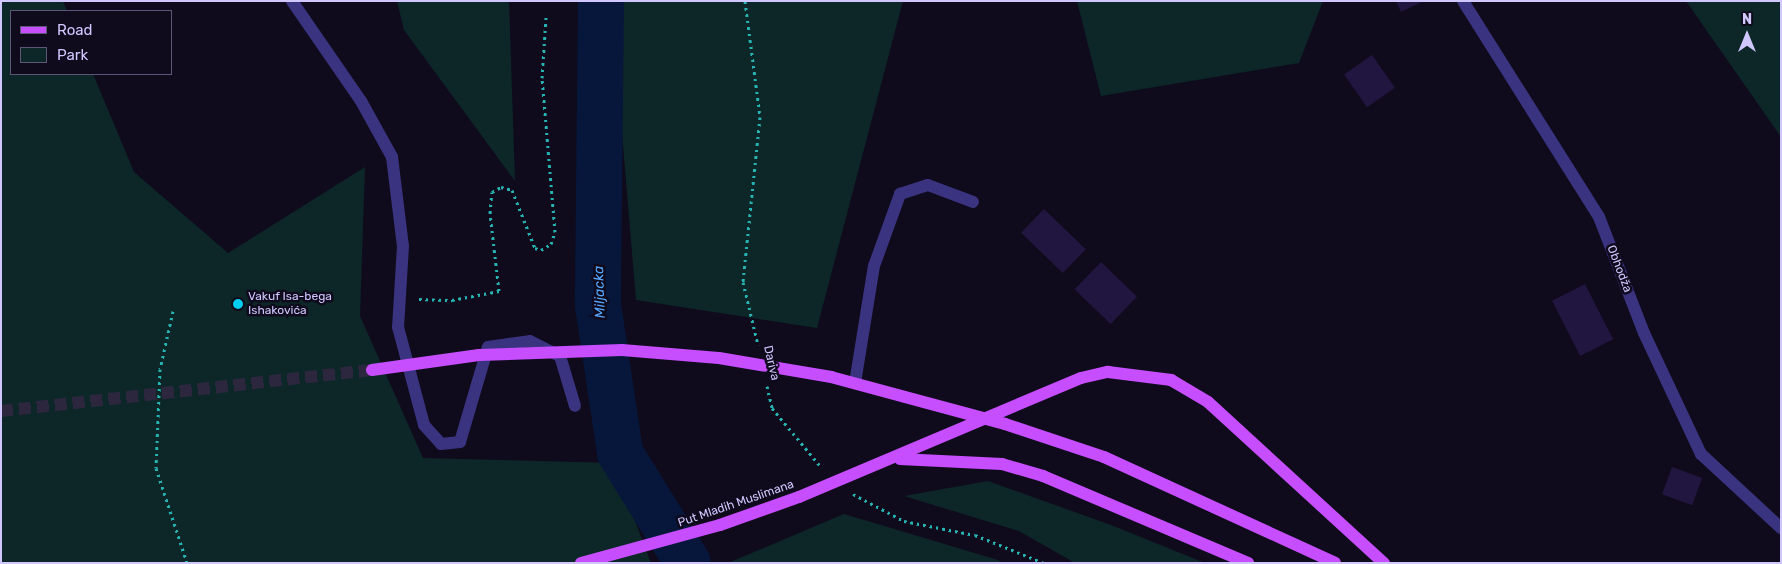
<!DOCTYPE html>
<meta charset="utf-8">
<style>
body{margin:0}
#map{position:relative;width:1782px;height:564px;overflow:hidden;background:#0f0b1d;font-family:Rubik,sans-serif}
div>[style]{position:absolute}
.green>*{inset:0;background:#0d2728}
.river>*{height:46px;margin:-23px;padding:0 23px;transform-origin:23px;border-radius:23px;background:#06173b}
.building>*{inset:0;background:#20163f;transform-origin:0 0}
.major-tunnel>*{height:12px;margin-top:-6px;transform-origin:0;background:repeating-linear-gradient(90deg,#2c273f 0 12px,transparent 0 18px)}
.path>*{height:3px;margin-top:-1.5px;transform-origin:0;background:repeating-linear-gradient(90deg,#27b3b2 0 2.5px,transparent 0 6.5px)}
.minor>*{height:12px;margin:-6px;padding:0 6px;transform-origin:6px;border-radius:6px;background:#3a337f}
.major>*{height:12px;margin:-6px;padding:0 6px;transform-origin:6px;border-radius:6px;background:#c64eff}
.dots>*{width:14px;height:14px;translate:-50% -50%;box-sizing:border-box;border:2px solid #0f0b1d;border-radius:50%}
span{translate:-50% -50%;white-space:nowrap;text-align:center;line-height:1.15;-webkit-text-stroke:5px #0f0b1d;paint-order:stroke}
.street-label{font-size:12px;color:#d0c7ff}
.poi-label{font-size:12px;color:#d0c7ff}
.left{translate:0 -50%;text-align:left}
.water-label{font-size:14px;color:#55a7ff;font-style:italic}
.frame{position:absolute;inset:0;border:2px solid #d0c7ff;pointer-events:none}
.legend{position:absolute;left:10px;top:10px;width:162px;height:65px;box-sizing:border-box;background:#0f0b1d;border:1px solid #5c5677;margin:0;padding:6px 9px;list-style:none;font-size:15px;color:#d0c7ff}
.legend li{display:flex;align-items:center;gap:10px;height:25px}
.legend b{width:25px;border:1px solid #5c5677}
.north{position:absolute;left:1722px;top:10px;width:50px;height:50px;-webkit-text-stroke:4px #0f0b1d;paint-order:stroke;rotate:0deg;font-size:14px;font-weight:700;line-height:20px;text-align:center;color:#d0c7ff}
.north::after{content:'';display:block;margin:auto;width:18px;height:22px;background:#d0c7ff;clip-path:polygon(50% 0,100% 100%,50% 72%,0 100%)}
</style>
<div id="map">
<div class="green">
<i style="clip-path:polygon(1px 1px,63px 1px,67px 11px,11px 11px,11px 74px,93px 74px,134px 172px,228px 253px,365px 167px,360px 316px,423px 458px,613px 463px,651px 563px,1px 563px)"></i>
<i style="clip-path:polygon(397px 1px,509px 1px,515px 181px,404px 30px)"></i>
<i style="clip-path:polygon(611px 1px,903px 1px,817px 328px,636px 300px)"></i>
<i style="clip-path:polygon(1077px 1px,1323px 1px,1299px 63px,1101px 96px)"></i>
<i style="clip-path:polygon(1686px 1px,1781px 1px,1781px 137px)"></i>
<i style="clip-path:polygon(988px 481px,1111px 525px,1205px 563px,1075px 563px,1019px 531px,904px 496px)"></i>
<i style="clip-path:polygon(844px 514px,998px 560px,1002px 563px,728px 563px)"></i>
</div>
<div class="river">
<i style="left:601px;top:1px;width:304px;rotate:90.6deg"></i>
<i style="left:598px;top:305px;width:150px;rotate:81.5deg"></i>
<i style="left:620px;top:453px;width:129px;rotate:58.3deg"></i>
</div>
<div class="building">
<i style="clip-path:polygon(1396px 1px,1424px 1px,1401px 12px)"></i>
<i style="left:1372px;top:55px;width:40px;height:34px;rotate:55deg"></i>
<i style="left:1044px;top:209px;width:58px;height:33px;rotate:44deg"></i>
<i style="left:1101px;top:262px;width:50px;height:38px;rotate:44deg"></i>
<i style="left:1585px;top:284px;width:62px;height:37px;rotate:63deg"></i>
<i style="left:1672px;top:467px;width:32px;height:29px;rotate:20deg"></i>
</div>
<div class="major-tunnel">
<i style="left:1px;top:411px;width:373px;rotate:-6.3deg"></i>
</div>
<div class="path">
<i style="left:745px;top:1px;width:117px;rotate:82.6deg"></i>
<i style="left:760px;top:117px;width:166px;rotate:95.9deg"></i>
<i style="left:743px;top:282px;width:65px;rotate:76.6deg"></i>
<i style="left:419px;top:299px;width:33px;rotate:2deg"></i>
<i style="left:452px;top:300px;width:48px;rotate:-10.8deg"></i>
<i style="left:499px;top:291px;width:79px;rotate:-96.6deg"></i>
<i style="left:490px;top:213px;width:21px;rotate:-85deg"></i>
<i style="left:492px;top:192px;width:10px;rotate:-29deg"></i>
<i style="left:501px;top:187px;width:11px;rotate:15deg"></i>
<i style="left:512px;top:190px;width:62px;rotate:68.4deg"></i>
<i style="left:535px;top:248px;width:6px;rotate:18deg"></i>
<i style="left:541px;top:250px;width:12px;rotate:-31deg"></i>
<i style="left:551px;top:244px;width:13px;rotate:-72deg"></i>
<i style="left:555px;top:232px;width:155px;rotate:-94.8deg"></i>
<i style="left:542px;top:78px;width:61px;rotate:-86.2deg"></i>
<i style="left:173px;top:311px;width:59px;rotate:102.6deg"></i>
<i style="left:160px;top:369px;width:99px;rotate:92.3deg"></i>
<i style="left:156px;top:468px;width:100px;rotate:71.9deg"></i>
<i style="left:767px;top:386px;width:23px;rotate:77deg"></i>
<i style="left:772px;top:408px;width:78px;rotate:50.2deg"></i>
<i style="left:853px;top:494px;width:58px;rotate:27.9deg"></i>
<i style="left:904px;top:521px;width:72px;rotate:11.2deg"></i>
<i style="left:975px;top:535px;width:74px;rotate:22.1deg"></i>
</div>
<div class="minor">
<i style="left:292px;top:1px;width:121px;rotate:55.4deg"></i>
<i style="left:361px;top:101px;width:64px;rotate:61deg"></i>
<i style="left:392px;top:157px;width:90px;rotate:83deg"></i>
<i style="left:403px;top:246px;width:81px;rotate:93.5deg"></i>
<i style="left:398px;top:327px;width:101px;rotate:75.1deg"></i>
<i style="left:424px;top:425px;width:25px;rotate:48deg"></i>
<i style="left:441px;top:444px;width:19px;rotate:-6deg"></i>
<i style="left:460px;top:442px;width:99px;rotate:-73.6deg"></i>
<i style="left:488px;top:347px;width:42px;rotate:-8.1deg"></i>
<i style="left:530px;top:341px;width:34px;rotate:27deg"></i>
<i style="left:560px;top:356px;width:52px;rotate:73.3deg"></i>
<i style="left:1463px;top:1px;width:255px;rotate:57.8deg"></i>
<i style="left:1599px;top:217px;width:124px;rotate:68.8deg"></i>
<i style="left:1644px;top:333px;width:134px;rotate:64.8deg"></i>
<i style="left:1701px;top:454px;width:109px;rotate:42.8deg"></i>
<i style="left:855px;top:383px;width:119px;rotate:-80.8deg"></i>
<i style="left:874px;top:266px;width:77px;rotate:-70.1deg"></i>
<i style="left:900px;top:194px;width:29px;rotate:-18deg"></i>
<i style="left:928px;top:185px;width:48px;rotate:20.7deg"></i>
</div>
<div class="major">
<i style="left:372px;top:370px;width:108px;rotate:-8deg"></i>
<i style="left:479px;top:355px;width:143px;rotate:-2deg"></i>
<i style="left:622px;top:350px;width:97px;rotate:4.7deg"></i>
<i style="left:719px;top:358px;width:114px;rotate:9.6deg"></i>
<i style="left:831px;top:377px;width:180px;rotate:15.1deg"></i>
<i style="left:1005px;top:424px;width:104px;rotate:18.4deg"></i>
<i style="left:1104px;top:457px;width:254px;rotate:24.6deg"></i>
<i style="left:900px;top:459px;width:102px;rotate:2.8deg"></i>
<i style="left:1002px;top:464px;width:43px;rotate:16.3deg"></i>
<i style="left:1043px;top:476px;width:223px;rotate:23deg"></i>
<i style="left:581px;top:563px;width:144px;rotate:-15.3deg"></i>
<i style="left:720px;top:525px;width:84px;rotate:-19.5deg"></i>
<i style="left:799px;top:497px;width:306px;rotate:-22.9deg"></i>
<i style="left:1081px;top:378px;width:28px;rotate:-13deg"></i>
<i style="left:1108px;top:372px;width:64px;rotate:7.2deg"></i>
<i style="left:1171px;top:380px;width:43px;rotate:30.7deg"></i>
<i style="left:1208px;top:402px;width:239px;rotate:42.5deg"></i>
</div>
<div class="dots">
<i style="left:238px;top:304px;background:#00cdf2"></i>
</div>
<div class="street-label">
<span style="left:1619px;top:269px;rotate:69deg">Obhodža</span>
<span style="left:771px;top:363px;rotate:77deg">Dariva</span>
<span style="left:736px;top:504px;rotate:-19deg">Put Mladih Muslimana</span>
</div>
<div class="poi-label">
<span class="left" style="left:248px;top:304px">Vakuf Isa-bega<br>Ishakovića</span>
</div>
<div class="water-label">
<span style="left:600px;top:292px;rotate:-92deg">Miljacka</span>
</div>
<div class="frame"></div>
<ul class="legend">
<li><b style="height:6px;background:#c64eff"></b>Road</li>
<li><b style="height:14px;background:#0d2728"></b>Park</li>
</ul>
<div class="north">N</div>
</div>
